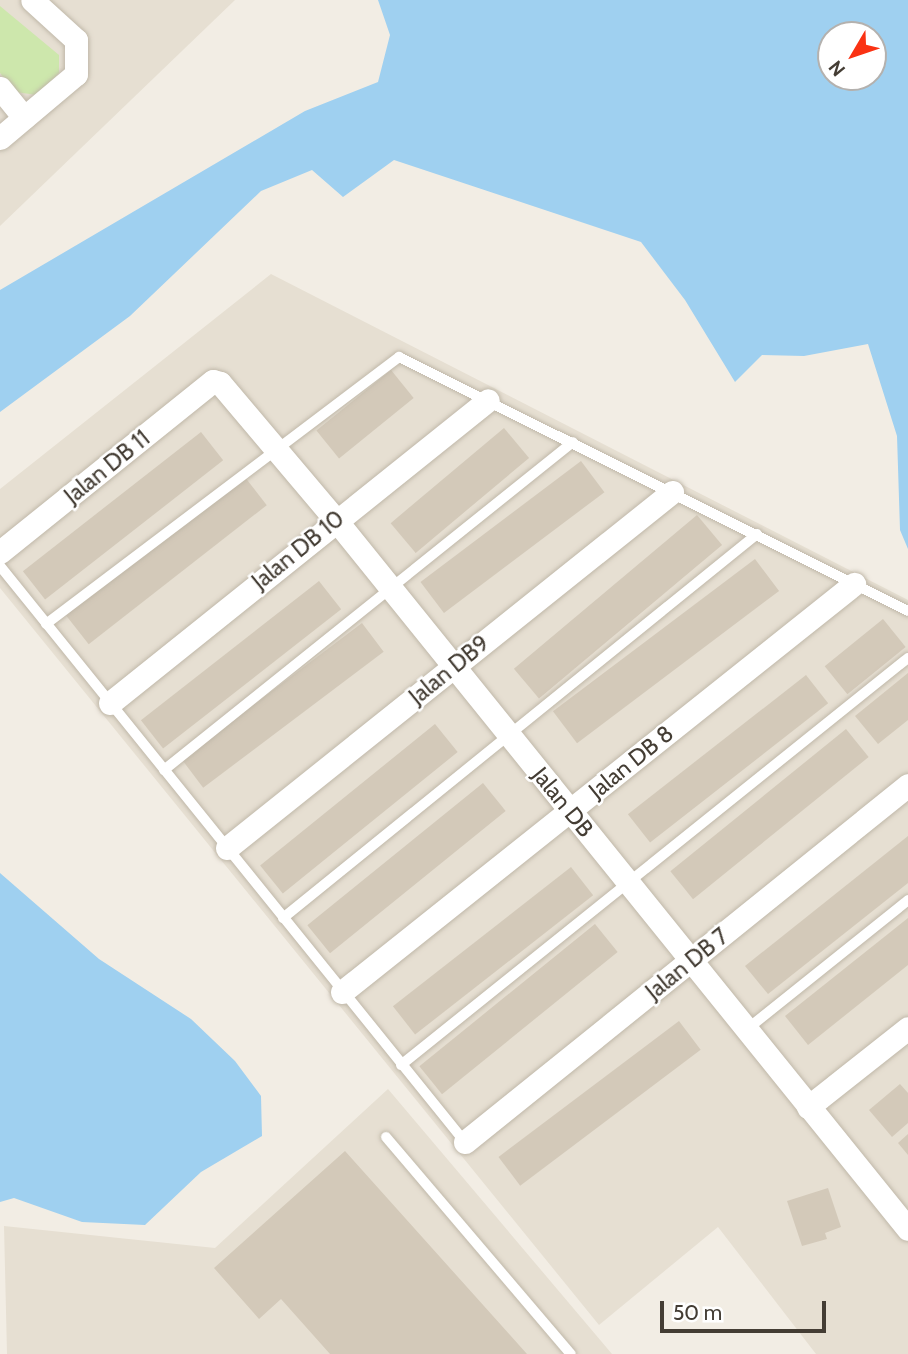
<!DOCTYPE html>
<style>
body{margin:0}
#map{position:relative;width:908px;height:1354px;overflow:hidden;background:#f2ede4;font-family:Cabin,sans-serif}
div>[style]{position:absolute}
.residential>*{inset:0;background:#e6dfd2}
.green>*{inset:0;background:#cde7ac}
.water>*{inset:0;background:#9fd0f0}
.building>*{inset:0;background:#d3c9b9;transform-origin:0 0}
.roads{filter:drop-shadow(0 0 2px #c0b8a9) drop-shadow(0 0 2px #c0b8a9)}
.lane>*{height:10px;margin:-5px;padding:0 5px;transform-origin:5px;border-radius:5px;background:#fff}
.street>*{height:23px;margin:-11.5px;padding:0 11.5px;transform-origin:11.5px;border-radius:11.5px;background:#fff}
span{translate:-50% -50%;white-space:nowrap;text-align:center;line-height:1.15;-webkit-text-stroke:5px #fff;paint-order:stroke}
.street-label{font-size:23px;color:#443d34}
.north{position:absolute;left:817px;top:21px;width:70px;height:70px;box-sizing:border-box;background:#fff;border:2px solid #b4b1ae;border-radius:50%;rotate:231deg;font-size:19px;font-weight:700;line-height:28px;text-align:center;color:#443d34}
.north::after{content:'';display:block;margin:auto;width:24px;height:32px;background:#fa3213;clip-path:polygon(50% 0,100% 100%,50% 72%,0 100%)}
.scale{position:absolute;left:660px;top:1301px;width:166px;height:32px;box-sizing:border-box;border:4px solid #443d34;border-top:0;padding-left:9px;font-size:21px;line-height:24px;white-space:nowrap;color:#443d34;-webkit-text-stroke:5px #fff;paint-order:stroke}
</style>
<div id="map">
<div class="residential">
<i style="clip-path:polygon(0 0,235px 0,0 226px)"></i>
<i style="clip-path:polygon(271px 274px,908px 600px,908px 1354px,816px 1354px,718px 1227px,599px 1325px,0 588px,0 489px)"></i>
<i style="clip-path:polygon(388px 1089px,612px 1354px,7px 1354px,4px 1226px,215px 1248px)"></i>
</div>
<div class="green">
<i style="clip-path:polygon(0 6px,59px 55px,59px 73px,37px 95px,15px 92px,0 73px)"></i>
</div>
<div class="water">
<i style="clip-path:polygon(evenodd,378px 0,908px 0,908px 549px,900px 530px,897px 436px,868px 344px,804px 356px,762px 355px,735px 382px,685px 300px,641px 242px,394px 160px,343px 197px,312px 170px,261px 191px,130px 316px,0 412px,0 290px,305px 111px,378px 82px,390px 35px,378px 0,873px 35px,873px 77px,831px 77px,831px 35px,873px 35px)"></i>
<i style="clip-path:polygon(0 873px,99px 959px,191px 1019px,235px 1061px,261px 1096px,262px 1136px,201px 1172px,145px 1225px,82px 1222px,14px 1198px,0 1202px)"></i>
</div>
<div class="building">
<i style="left:391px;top:370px;width:36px;height:96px;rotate:51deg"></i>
<i style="left:504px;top:428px;width:39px;height:148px;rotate:50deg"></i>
<i style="left:201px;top:432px;width:36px;height:226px;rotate:52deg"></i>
<i style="left:581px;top:461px;width:39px;height:201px;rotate:53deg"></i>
<i style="left:244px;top:476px;width:37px;height:226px;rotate:52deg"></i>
<i style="left:697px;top:515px;width:39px;height:239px;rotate:50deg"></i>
<i style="left:755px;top:559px;width:40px;height:253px;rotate:53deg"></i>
<i style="left:319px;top:581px;width:36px;height:226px;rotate:52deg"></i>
<i style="left:883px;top:619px;width:36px;height:75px;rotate:51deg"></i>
<i style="left:362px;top:623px;width:36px;height:226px;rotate:53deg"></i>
<i style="clip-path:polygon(908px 673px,908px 720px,878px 744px,855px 716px)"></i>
<i style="left:806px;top:675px;width:36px;height:226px;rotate:52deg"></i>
<i style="left:435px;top:724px;width:36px;height:225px;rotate:51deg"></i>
<i style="left:846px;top:729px;width:36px;height:226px;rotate:51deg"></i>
<i style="left:483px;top:783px;width:36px;height:226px;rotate:51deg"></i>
<i style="clip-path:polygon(908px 836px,908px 883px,768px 994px,745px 966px)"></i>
<i style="left:571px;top:867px;width:36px;height:226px;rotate:52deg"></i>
<i style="clip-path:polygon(908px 918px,908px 965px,808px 1045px,785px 1016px)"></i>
<i style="left:595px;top:924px;width:36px;height:226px;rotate:51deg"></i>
<i style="left:679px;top:1021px;width:36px;height:226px;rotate:53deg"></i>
<i style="clip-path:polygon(900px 1084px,908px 1093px,908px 1123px,892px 1137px,869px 1110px)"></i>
<i style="clip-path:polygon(908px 1134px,908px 1155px,898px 1143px)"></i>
<i style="clip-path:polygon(345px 1151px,527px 1354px,330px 1354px,281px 1299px,259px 1319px,214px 1268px)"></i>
<i style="clip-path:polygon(828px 1188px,841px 1227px,825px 1233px,827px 1239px,802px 1246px,787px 1201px)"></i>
</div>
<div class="roads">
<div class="lane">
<i style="left:0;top:566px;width:740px;rotate:51.09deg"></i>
<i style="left:46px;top:624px;width:443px;rotate:-37.1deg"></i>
<i style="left:399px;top:357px;width:569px;rotate:26.52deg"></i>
<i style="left:164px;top:770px;width:524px;rotate:-38.73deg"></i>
<i style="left:283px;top:918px;width:610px;rotate:-39.01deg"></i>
<i style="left:746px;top:1030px;width:208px;rotate:-38.7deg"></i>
<i style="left:401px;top:1065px;width:650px;rotate:-38.76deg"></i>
<i style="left:386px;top:1137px;width:285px;rotate:49.6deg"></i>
</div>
<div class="street">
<i style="left:0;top:88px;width:38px;rotate:51deg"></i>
<i style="left:0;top:138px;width:99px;rotate:-40.1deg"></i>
<i style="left:76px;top:74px;width:34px;rotate:-90deg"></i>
<i style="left:76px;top:40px;width:59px;rotate:-137.7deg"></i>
<i style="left:0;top:552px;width:273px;rotate:-38.8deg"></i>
<i style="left:213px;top:381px;width:7px;rotate:16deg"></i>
<i style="left:220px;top:383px;width:178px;rotate:49.8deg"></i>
<i style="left:335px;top:519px;width:912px;rotate:51.1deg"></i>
<i style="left:110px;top:703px;width:484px;rotate:-38.7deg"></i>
<i style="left:227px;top:848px;width:570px;rotate:-38.66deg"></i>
<i style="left:342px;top:992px;width:655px;rotate:-38.55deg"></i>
<i style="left:808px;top:1107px;width:127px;rotate:-38.3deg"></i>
<i style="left:465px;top:1142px;width:569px;rotate:-38.86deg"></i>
</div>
</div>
<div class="street-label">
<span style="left:107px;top:467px;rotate:-39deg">Jalan DB 11</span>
<span style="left:298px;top:550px;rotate:-39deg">Jalan DB 10</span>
<span style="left:449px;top:670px;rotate:-39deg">Jalan DB9</span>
<span style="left:631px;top:762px;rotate:-39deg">Jalan DB 8</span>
<span style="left:563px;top:802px;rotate:51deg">Jalan DB</span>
<span style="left:687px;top:964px;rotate:-39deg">Jalan DB 7</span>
</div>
<div class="north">N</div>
<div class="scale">50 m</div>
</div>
